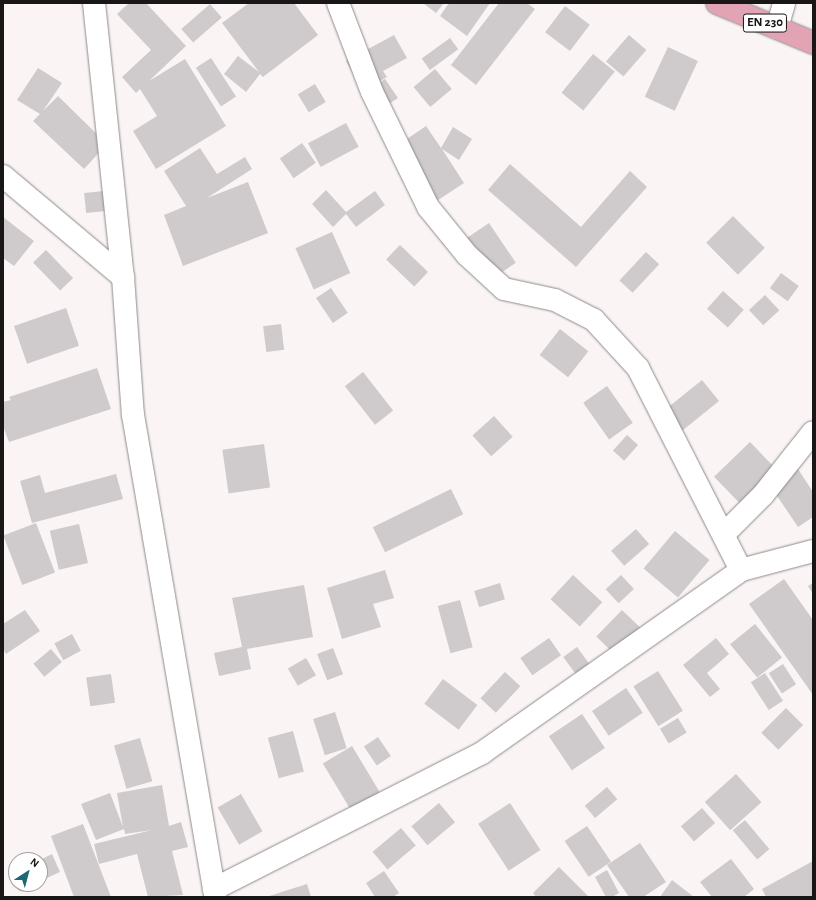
<!DOCTYPE html>
<style>
body{margin:0}
#map{position:relative;width:816px;height:900px;overflow:hidden;background:#faf4f5;font-family:"Alegreya Sans",sans-serif}
div>[style]{position:absolute}
.building>*{inset:0;background:#cfcacb;transform-origin:0 0}
.roads{filter:drop-shadow(0 0 1px #8f8a8b) drop-shadow(0 0 1px #8f8a8b)}
.minor>*{height:22px;margin:-11px;padding:0 11px;transform-origin:11px;border-radius:11px;background:#fff}
.primary>*{height:22px;margin:-11px;padding:0 11px;transform-origin:11px;border-radius:11px;background:#e2a4b5}
span{translate:-50% -50%;white-space:nowrap;text-align:center;line-height:1.15;-webkit-text-stroke:3.5px #fff;paint-order:stroke}
.shield-label span{padding:1px 3px;background:#fff;border:1px solid;border-radius:3px;-webkit-text-stroke-width:0}
.shield-label{font-size:13px;color:#181616;font-weight:700}
.frame{position:absolute;inset:0;border:4px solid #181616;pointer-events:none}
.north{position:absolute;left:8px;top:852px;width:40px;height:40px;box-sizing:border-box;background:#fff;border:1px solid #a3a2a2;border-radius:50%;rotate:36deg;font-size:11px;font-weight:700;line-height:16px;text-align:center;color:#181616}
.north::after{content:'';display:block;margin:auto;width:14px;height:18px;background:#1e6774;clip-path:polygon(50% 0,100% 100%,50% 72%,0 100%)}
</style>
<div id="map">
<div class="building">
<i style="clip-path:polygon(129px 3px,146px 3px,186px 46px,149px 81px,185px 59px,226px 126px,156px 169px,133px 131px,157px 116px,140px 89px,136px 93px,122px 77px,151px 50px,117px 14px)"></i>
<i style="clip-path:polygon(249px 3px,294px 3px,318px 35px,263px 77px,260px 74px,246px 92px,224px 74px,238px 56px,259px 72px,222px 23px)"></i>
<i style="clip-path:polygon(423px 3px,444px 3px,436px 13px)"></i>
<i style="clip-path:polygon(449px 3px,490px 3px,467px 36px,440px 16px)"></i>
<i style="clip-path:polygon(499px 3px,527px 3px,535px 9px,476px 85px,451px 65px)"></i>
<i style="left:210px;top:4px;width:18px;height:38px;rotate:49deg"></i>
<i style="left:565px;top:6px;width:31px;height:33px;rotate:37deg"></i>
<i style="clip-path:polygon(394px 35px,407px 58px,383px 71px,387px 77px,363px 91px,346px 61px)"></i>
<i style="left:629px;top:35px;width:23px;height:35px;rotate:41deg"></i>
<i style="left:450px;top:38px;width:14px;height:35px;rotate:54deg"></i>
<i style="left:668px;top:47px;width:33px;height:55px;rotate:25deg"></i>
<i style="left:593px;top:54px;width:28px;height:50px;rotate:39deg"></i>
<i style="left:211px;top:58px;width:46px;height:18px;rotate:57deg"></i>
<i style="clip-path:polygon(38px 68px,62px 83px,43px 111px,58px 96px,107px 144px,84px 169px,33px 121px,40px 114px,17px 100px)"></i>
<i style="left:435px;top:69px;width:26px;height:28px;rotate:50deg"></i>
<i style="left:385px;top:79px;width:23px;height:29px;rotate:56deg"></i>
<i style="left:315px;top:84px;width:21px;height:20px;rotate:59deg"></i>
<i style="left:346px;top:123px;width:27px;height:43px;rotate:62deg"></i>
<i style="clip-path:polygon(426px 126px,441px 148px,453px 127px,472px 139px,459px 160px,442px 149px,464px 183px,429px 206px,391px 150px)"></i>
<i style="left:302px;top:143px;width:24px;height:27px;rotate:55deg"></i>
<i style="clip-path:polygon(200px 148px,217px 174px,245px 157px,252px 169px,207px 198px,248px 182px,268px 233px,183px 266px,164px 215px,186px 206px,164px 171px)"></i>
<i style="clip-path:polygon(510px 164px,581px 227px,630px 171px,647px 187px,576px 267px,488px 190px)"></i>
<i style="clip-path:polygon(326px 190px,346px 212px,375px 191px,385px 205px,356px 227px,346px 214px,333px 227px,312px 204px)"></i>
<i style="left:104px;top:191px;width:20px;height:20px;rotate:84deg"></i>
<i style="left:733px;top:216px;width:45px;height:38px;rotate:45deg"></i>
<i style="clip-path:polygon(3px 217px,34px 241px,14px 266px,3px 258px)"></i>
<i style="left:489px;top:223px;width:48px;height:29px;rotate:56deg"></i>
<i style="left:332px;top:232px;width:45px;height:40px;rotate:66deg"></i>
<i style="left:400px;top:245px;width:39px;height:20px;rotate:44deg"></i>
<i style="left:46px;top:250px;width:39px;height:18px;rotate:46deg"></i>
<i style="left:646px;top:252px;width:18px;height:39px;rotate:43deg"></i>
<i style="left:781px;top:273px;width:22px;height:19px;rotate:36deg"></i>
<i style="left:331px;top:288px;width:30px;height:18px;rotate:56deg"></i>
<i style="left:723px;top:291px;width:28px;height:24px;rotate:42deg"></i>
<i style="left:765px;top:295px;width:21px;height:22px;rotate:47deg"></i>
<i style="left:66px;top:308px;width:40px;height:55px;rotate:71deg"></i>
<i style="left:281px;top:324px;width:26px;height:18px;rotate:83deg"></i>
<i style="left:560px;top:329px;width:36px;height:33px;rotate:38deg"></i>
<i style="clip-path:polygon(97px 368px,111px 409px,9px 442px,3px 426px,3px 402px,11px 400px,9px 397px)"></i>
<i style="left:363px;top:372px;width:49px;height:23px;rotate:52deg"></i>
<i style="left:702px;top:380px;width:27px;height:51px;rotate:51deg"></i>
<i style="left:607px;top:386px;width:45px;height:29px;rotate:55deg"></i>
<i style="left:494px;top:416px;width:28px;height:29px;rotate:48deg"></i>
<i style="left:627px;top:435px;width:15px;height:21px;rotate:42deg"></i>
<i style="left:750px;top:442px;width:37px;height:50px;rotate:46deg"></i>
<i style="left:264px;top:444px;width:44px;height:42px;rotate:82deg"></i>
<i style="clip-path:polygon(796px 466px,813px 492px,813px 517px,798px 527px,769px 484px)"></i>
<i style="clip-path:polygon(116px 474px,123px 499px,32px 523px,20px 481px,40px 475px,45px 493px)"></i>
<i style="left:451px;top:489px;width:28px;height:87px;rotate:64deg"></i>
<i style="left:36px;top:523px;width:53px;height:35px;rotate:69deg"></i>
<i style="left:79px;top:524px;width:40px;height:30px;rotate:77deg"></i>
<i style="left:636px;top:529px;width:20px;height:33px;rotate:49deg"></i>
<i style="left:675px;top:531px;width:45px;height:49px;rotate:40deg"></i>
<i style="clip-path:polygon(385px 570px,394px 598px,373px 604px,381px 627px,342px 639px,327px 588px)"></i>
<i style="left:573px;top:575px;width:40px;height:33px;rotate:43deg"></i>
<i style="left:621px;top:575px;width:19px;height:21px;rotate:47deg"></i>
<i style="clip-path:polygon(784px 579px,813px 620px,813px 695px,749px 604px)"></i>
<i style="left:500px;top:583px;width:17px;height:27px;rotate:73deg"></i>
<i style="clip-path:polygon(813px 583px,813px 594px,808px 586px)"></i>
<i style="clip-path:polygon(304px 585px,313px 637px,247px 649px,251px 669px,219px 676px,214px 653px,242px 647px,232px 598px)"></i>
<i style="left:460px;top:600px;width:49px;height:23px;rotate:75deg"></i>
<i style="clip-path:polygon(25px 610px,40px 631px,6px 654px,3px 649px,3px 624px)"></i>
<i style="left:622px;top:610px;width:36px;height:37px;rotate:44deg"></i>
<i style="left:755px;top:624px;width:43px;height:32px;rotate:51deg"></i>
<i style="left:72px;top:634px;width:19px;height:20px;rotate:62deg"></i>
<i style="left:549px;top:638px;width:21px;height:35px;rotate:55deg"></i>
<i style="clip-path:polygon(716px 638px,729px 654px,707px 673px,720px 689px,710px 697px,683px 665px)"></i>
<i style="left:577px;top:647px;width:31px;height:17px;rotate:54deg"></i>
<i style="left:333px;top:648px;width:28px;height:17px;rotate:69deg"></i>
<i style="left:51px;top:649px;width:17px;height:23px;rotate:50deg"></i>
<i style="left:306px;top:658px;width:20px;height:21px;rotate:60deg"></i>
<i style="left:783px;top:664px;width:24px;height:17px;rotate:57deg"></i>
<i style="left:658px;top:671px;width:47px;height:29px;rotate:58deg"></i>
<i style="left:505px;top:672px;width:21px;height:36px;rotate:43deg"></i>
<i style="left:765px;top:673px;width:33px;height:17px;rotate:57deg"></i>
<i style="left:111px;top:674px;width:29px;height:25px;rotate:82deg"></i>
<i style="left:443px;top:679px;width:43px;height:31px;rotate:37deg"></i>
<i style="left:626px;top:688px;width:30px;height:41px;rotate:56deg"></i>
<i style="left:786px;top:708px;width:24px;height:35px;rotate:45deg"></i>
<i style="left:335px;top:712px;width:38px;height:23px;rotate:72deg"></i>
<i style="left:582px;top:714px;width:41px;height:40px;rotate:56deg"></i>
<i style="left:678px;top:718px;width:17px;height:21px;rotate:59deg"></i>
<i style="left:293px;top:731px;width:42px;height:26px;rotate:75deg"></i>
<i style="left:378px;top:737px;width:23px;height:17px;rotate:56deg"></i>
<i style="left:140px;top:738px;width:45px;height:27px;rotate:74deg"></i>
<i style="left:352px;top:746px;width:56px;height:34px;rotate:59deg"></i>
<i style="left:736px;top:774px;width:38px;height:42px;rotate:48deg"></i>
<i style="clip-path:polygon(162px 785px,169px 826px,181px 822px,188px 847px,172px 851px,183px 895px,148px 897px,137px 854px,99px 864px,94px 844px,152px 830px,125px 834px,124px 829px,96px 840px,81px 804px,110px 793px,123px 827px,117px 793px)"></i>
<i style="left:607px;top:787px;width:16px;height:29px;rotate:50deg"></i>
<i style="left:241px;top:794px;width:43px;height:27px;rotate:60deg"></i>
<i style="left:439px;top:803px;width:25px;height:36px;rotate:50deg"></i>
<i style="left:510px;top:803px;width:56px;height:38px;rotate:57deg"></i>
<i style="left:702px;top:808px;width:20px;height:28px;rotate:49deg"></i>
<i style="left:745px;top:820px;width:38px;height:16px;rotate:50deg"></i>
<i style="clip-path:polygon(83px 824px,111px 897px,74px 897px,51px 836px)"></i>
<i style="left:587px;top:826px;width:43px;height:27px;rotate:56deg"></i>
<i style="left:401px;top:828px;width:23px;height:37px;rotate:50deg"></i>
<i style="clip-path:polygon(640px 843px,666px 882px,643px 897px,629px 897px,607px 865px)"></i>
<i style="clip-path:polygon(52px 854px,60px 872px,40px 881px,40px 860px)"></i>
<i style="clip-path:polygon(731px 859px,754px 889px,744px 897px,712px 897px,700px 882px)"></i>
<i style="clip-path:polygon(813px 861px,813px 897px,766px 897px,762px 889px)"></i>
<i style="clip-path:polygon(559px 867px,589px 897px,536px 897px,533px 893px)"></i>
<i style="clip-path:polygon(607px 870px,619px 893px,612px 897px,606px 897px,595px 877px)"></i>
<i style="clip-path:polygon(16px 871px,16px 884px,35px 884px,19px 891px,10px 873px)"></i>
<i style="clip-path:polygon(384px 871px,399px 893px,393px 897px,375px 897px,366px 883px)"></i>
<i style="clip-path:polygon(672px 880px,694px 897px,660px 897px)"></i>
<i style="clip-path:polygon(307px 884px,311px 897px,266px 897px)"></i>
</div>
<div class="roads">
<div class="minor">
<i style="left:94px;top:3px;width:276px;rotate:84deg"></i>
<i style="left:123px;top:277px;width:138px;rotate:85.9deg"></i>
<i style="left:133px;top:415px;width:489px;rotate:80.3deg"></i>
<i style="left:338px;top:3px;width:95px;rotate:69.1deg"></i>
<i style="left:372px;top:92px;width:128px;rotate:64deg"></i>
<i style="left:428px;top:207px;width:62px;rotate:50.9deg"></i>
<i style="left:467px;top:255px;width:50px;rotate:42.6deg"></i>
<i style="left:504px;top:289px;width:52px;rotate:12.2deg"></i>
<i style="left:555px;top:300px;width:44px;rotate:27.1deg"></i>
<i style="left:594px;top:320px;width:65px;rotate:47.5deg"></i>
<i style="left:638px;top:368px;width:227px;rotate:63deg"></i>
<i style="left:741px;top:570px;width:74px;rotate:-14.8deg"></i>
<i style="left:777px;top:28px;width:26px;rotate:-74deg"></i>
<i style="left:3px;top:176px;width:157px;rotate:40.1deg"></i>
<i style="left:725px;top:533px;width:54px;rotate:-45deg"></i>
<i style="left:763px;top:495px;width:80px;rotate:-51.6deg"></i>
<i style="left:214px;top:889px;width:301px;rotate:-26.9deg"></i>
<i style="left:482px;top:753px;width:317px;rotate:-35.2deg"></i>
</div>
<div class="primary">
<i style="left:717px;top:3px;width:104px;rotate:22.6deg"></i>
</div>
</div>
<div class="shield-label">
<span style="left:765px;top:23px">EN 230</span>
</div>
<div class="frame"></div>
<div class="north">N</div>
</div>
